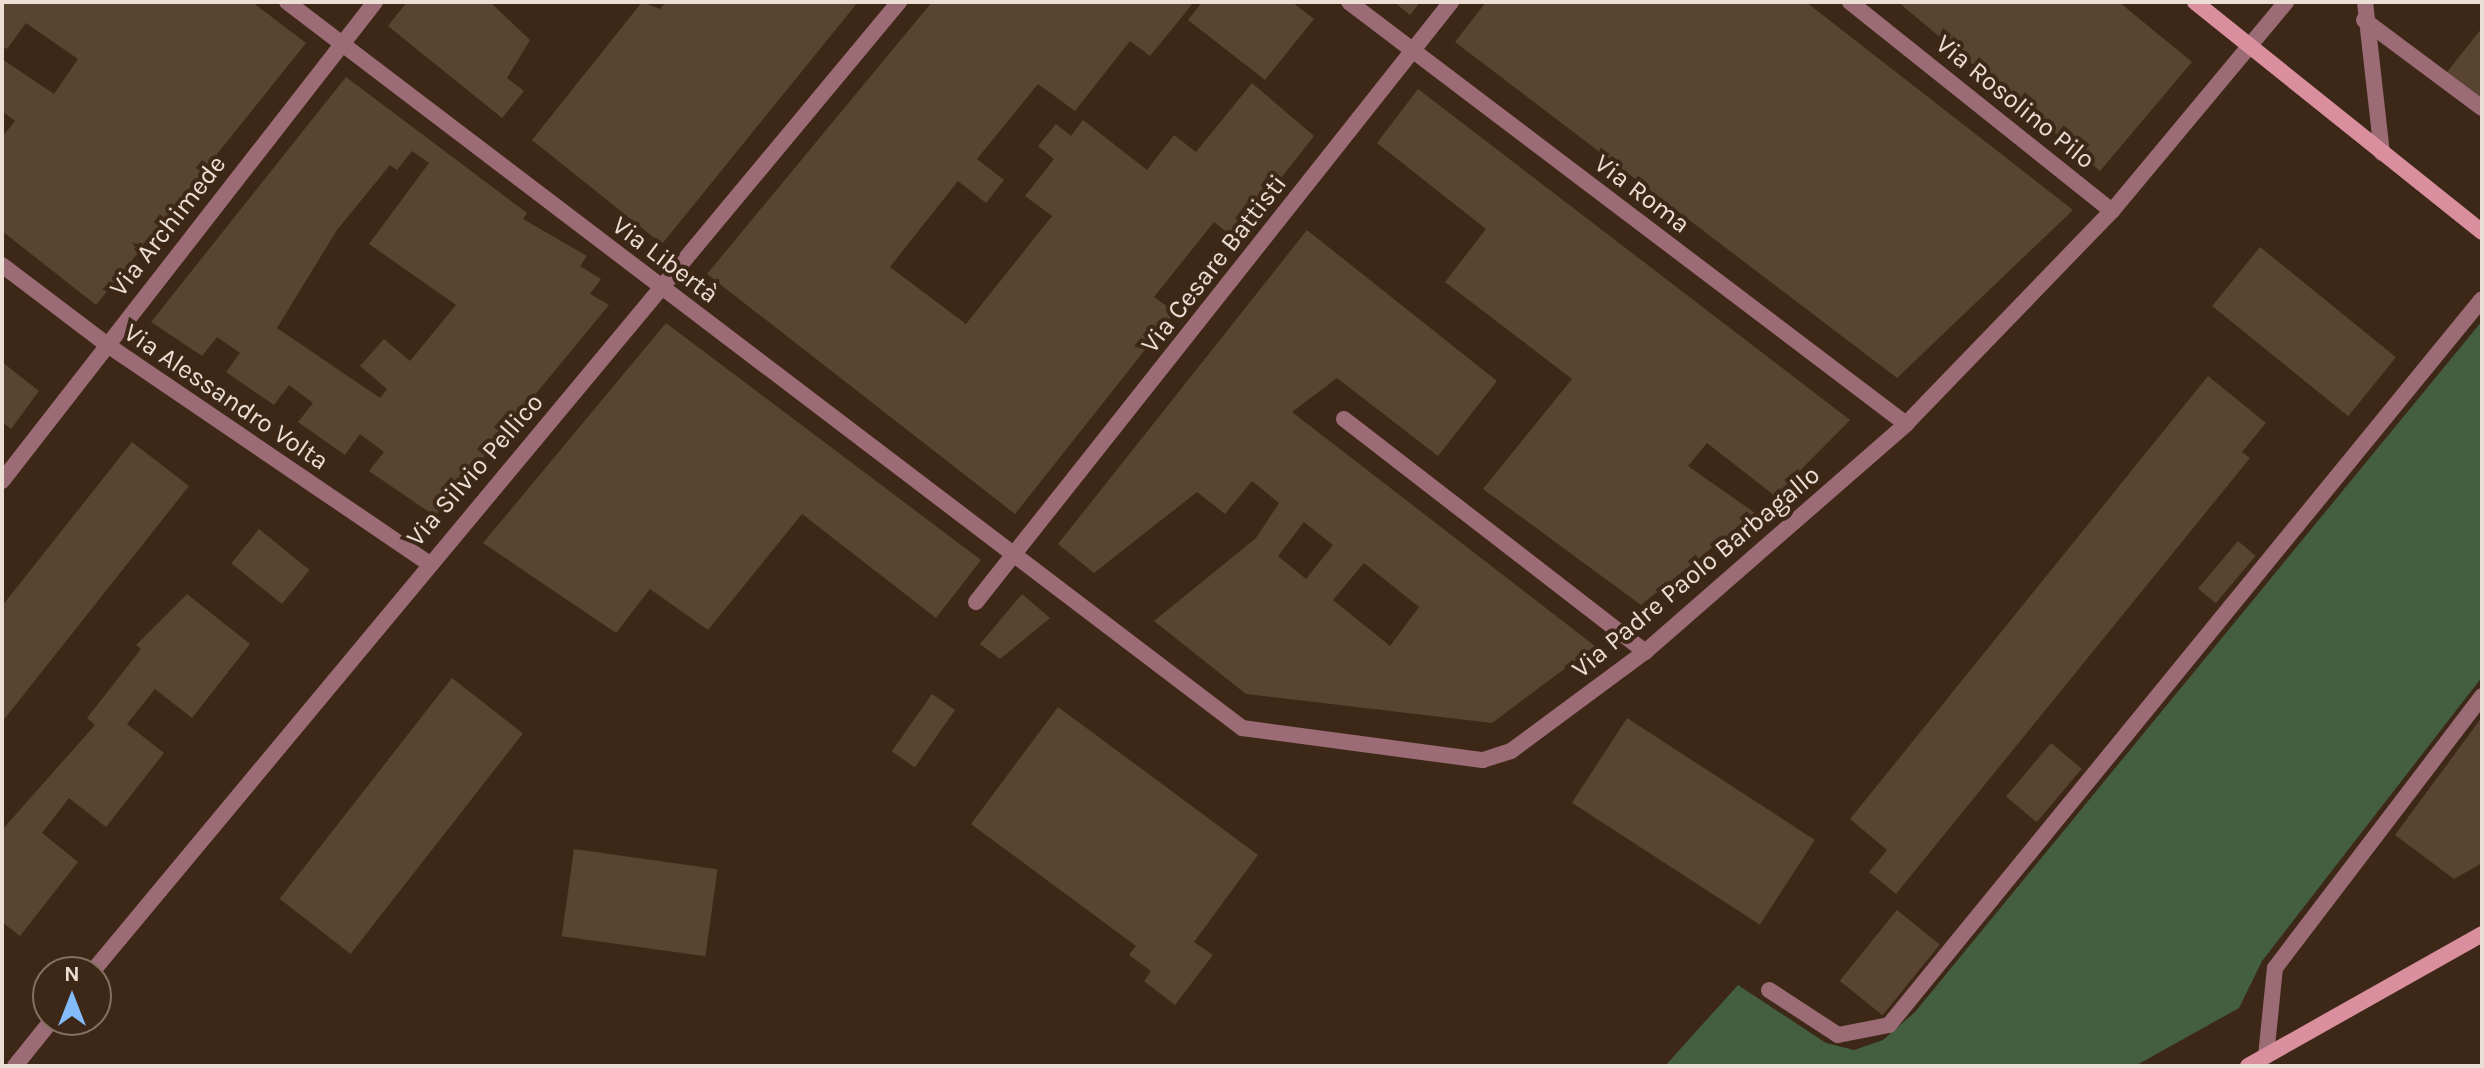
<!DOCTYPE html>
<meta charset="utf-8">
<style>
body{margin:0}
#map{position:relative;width:2484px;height:1068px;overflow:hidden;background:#3d2817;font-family:Karla,sans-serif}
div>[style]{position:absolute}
.green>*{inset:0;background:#445e40}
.building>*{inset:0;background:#594331;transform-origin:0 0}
.lane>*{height:16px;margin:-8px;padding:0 8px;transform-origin:8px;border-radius:8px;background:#9c6c76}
.street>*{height:16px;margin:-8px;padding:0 8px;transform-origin:8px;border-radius:8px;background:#9c6c76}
.secondary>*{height:16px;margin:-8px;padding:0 8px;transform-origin:8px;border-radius:8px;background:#da8f9f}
span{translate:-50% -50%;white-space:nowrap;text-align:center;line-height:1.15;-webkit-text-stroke:8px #3d2817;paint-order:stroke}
.street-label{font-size:26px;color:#ecded4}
.frame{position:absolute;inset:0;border:4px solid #ecded4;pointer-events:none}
.north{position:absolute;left:32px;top:956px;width:80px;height:80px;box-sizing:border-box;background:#3d2817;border:2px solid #837163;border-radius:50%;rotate:0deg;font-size:22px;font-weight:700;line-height:32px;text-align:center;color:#ecded4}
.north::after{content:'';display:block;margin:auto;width:28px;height:36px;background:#84bcfb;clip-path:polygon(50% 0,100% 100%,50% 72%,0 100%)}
</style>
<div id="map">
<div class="green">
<i style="clip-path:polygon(2482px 321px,2482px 677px,2262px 961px,2239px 1008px,2135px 1066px,1665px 1066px,1738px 985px,1826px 1043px,1854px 1050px,1883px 1040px,1915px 1012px)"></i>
</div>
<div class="building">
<i style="clip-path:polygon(2px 2px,252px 2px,306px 43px,96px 305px,2px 231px,2px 137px,15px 121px,2px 111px,2px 59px,54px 94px,78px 59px,26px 23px,7px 49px,2px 46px)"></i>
<i style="clip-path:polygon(407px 2px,490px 2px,530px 40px,507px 78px,524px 91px,502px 118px,388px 26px)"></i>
<i style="clip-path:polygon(642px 2px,660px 9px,666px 2px,858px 2px,662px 244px,532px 140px)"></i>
<i style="clip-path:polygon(932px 2px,1194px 2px,1150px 56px,1130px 41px,1075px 111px,1038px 84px,977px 159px,1004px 180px,986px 203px,958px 181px,890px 267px,966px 324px,1052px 216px,1025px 196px,1054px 159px,1038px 146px,1056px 124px,1071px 136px,1083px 120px,1147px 170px,1174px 135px,1196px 152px,1252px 83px,1314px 136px,1234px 238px,1214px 222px,1154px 297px,1175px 312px,1015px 514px,707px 274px)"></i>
<i style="clip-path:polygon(1202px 2px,1292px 2px,1314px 19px,1265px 80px,1188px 20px)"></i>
<i style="clip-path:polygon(1394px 2px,1420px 2px,1410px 15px)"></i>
<i style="clip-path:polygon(1486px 2px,1806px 2px,2073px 210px,1897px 378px,1455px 42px)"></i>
<i style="clip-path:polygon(1898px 2px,2119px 2px,2192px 62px,2100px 171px)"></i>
<i style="clip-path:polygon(2482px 28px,2482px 108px,2443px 77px)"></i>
<i style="clip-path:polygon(evenodd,346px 77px,527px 213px,523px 219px,587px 256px,580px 266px,601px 279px,590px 294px,609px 305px,435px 516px,369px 471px,384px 452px,360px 434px,345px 455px,298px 422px,313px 403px,289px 385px,274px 405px,226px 372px,240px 353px,217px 337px,202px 356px,151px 322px,346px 77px,412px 151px,429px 163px,369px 244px,456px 305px,410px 361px,384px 339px,360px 366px,387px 389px,380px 398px,277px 328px,337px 230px,390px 165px,397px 170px,412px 151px)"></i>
<i style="clip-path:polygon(1418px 89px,1850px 420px,1775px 496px,1707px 443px,1688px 466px,1755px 513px,1641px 605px,1483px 489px,1572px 379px,1445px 282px,1486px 229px,1377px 143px)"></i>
<i style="clip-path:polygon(evenodd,1307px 230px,1497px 381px,1438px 456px,1337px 378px,1292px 412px,1595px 646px,1492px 723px,1246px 694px,1154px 621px,1256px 538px,1279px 503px,1252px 481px,1225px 514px,1197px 492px,1094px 573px,1058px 544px,1307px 230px,1304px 522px,1333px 545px,1306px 579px,1278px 556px,1304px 522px,1307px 230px,1364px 563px,1419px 607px,1390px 646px,1333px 600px,1364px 563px)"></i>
<i style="left:2260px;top:247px;width:175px;height:76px;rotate:39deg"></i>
<i style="clip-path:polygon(666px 323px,981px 560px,936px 618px,802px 514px,708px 630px,650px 589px,616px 633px,483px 543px)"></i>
<i style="clip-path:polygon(2px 362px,39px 391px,11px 429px,2px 422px)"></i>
<i style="clip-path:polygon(2208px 376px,2266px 423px,2242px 452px,2250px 458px,1896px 894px,1869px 872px,1887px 850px,1850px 819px)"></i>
<i style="clip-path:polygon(132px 442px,189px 486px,2px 722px,2px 606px)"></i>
<i style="left:259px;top:529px;width:65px;height:44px;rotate:39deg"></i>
<i style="left:2238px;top:541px;width:23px;height:62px;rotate:40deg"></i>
<i style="clip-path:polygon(187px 594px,250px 644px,192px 718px,155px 689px,127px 724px,164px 753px,106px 827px,69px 798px,42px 833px,78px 862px,20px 936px,2px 922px,2px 830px,95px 725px,87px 718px,141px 649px,136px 645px)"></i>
<i style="clip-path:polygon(1022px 594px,1050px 618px,1000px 659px,980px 644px)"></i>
<i style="left:452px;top:678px;width:90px;height:280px;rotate:38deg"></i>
<i style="left:932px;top:694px;width:28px;height:70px;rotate:35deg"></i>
<i style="clip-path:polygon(1058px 707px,1258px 855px,1194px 942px,1213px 955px,1175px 1005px,1144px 981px,1151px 971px,1129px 955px,1136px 946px,971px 824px)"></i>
<i style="clip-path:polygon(2482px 717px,2482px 863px,2454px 879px,2395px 835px)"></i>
<i style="left:1627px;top:718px;width:224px;height:101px;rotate:33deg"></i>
<i style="left:2051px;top:743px;width:40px;height:70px;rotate:40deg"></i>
<i style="left:574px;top:849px;width:145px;height:88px;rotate:8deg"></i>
<i style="left:1897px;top:910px;width:55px;height:91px;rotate:39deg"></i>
</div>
<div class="lane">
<i style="left:2365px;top:2px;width:152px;rotate:83.6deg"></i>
<i style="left:2364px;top:20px;width:147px;rotate:36.7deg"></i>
<i style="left:1769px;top:990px;width:82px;rotate:33.1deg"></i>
<i style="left:1838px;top:1035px;width:52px;rotate:-11.1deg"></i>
<i style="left:1889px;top:1025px;width:937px;rotate:-50.76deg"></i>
<i style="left:2266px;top:1056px;width:88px;rotate:-84.2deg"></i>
<i style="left:2275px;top:968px;width:342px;rotate:-52.7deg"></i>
</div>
<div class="street">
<i style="left:287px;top:2px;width:1200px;rotate:37.24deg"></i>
<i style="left:1242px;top:728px;width:243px;rotate:7.6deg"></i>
<i style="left:1483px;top:760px;width:29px;rotate:-18deg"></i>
<i style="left:1511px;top:751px;width:167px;rotate:-36.5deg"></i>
<i style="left:1645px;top:652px;width:347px;rotate:-41.1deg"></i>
<i style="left:1906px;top:424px;width:296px;rotate:-46deg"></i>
<i style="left:2112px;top:211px;width:272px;rotate:-50.2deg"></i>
<i style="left:1349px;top:2px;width:699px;rotate:37.15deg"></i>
<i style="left:1850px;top:2px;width:335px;rotate:38.6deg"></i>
<i style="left:2px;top:265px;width:131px;rotate:37.2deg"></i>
<i style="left:106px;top:344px;width:388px;rotate:34.2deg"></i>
<i style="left:1344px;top:419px;width:381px;rotate:37.7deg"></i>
<i style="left:2px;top:481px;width:607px;rotate:-52.09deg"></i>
<i style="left:976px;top:602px;width:765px;rotate:-51.63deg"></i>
<i style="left:92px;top:972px;width:1262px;rotate:-50.24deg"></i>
<i style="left:15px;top:1066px;width:59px;rotate:-51.2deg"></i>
</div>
<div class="secondary">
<i style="left:2195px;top:2px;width:368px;rotate:38.7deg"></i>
<i style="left:2248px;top:1066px;width:269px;rotate:-29.4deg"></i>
</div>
<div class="street-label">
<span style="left:2015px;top:102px;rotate:39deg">Via Rosolino Pilo</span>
<span style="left:1642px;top:194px;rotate:37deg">Via Roma</span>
<span style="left:168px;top:226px;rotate:-52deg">Via Archimede</span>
<span style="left:665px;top:260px;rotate:37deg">Via Libertà</span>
<span style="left:1214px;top:264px;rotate:-52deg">Via Cesare Battisti</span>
<span style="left:226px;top:397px;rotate:34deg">Via Alessandro Volta</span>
<span style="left:475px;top:470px;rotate:-49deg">Via Silvio Pellico</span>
<span style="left:1696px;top:572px;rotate:-40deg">Via Padre Paolo Barbagallo</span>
</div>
<div class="frame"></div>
<div class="north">N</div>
</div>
